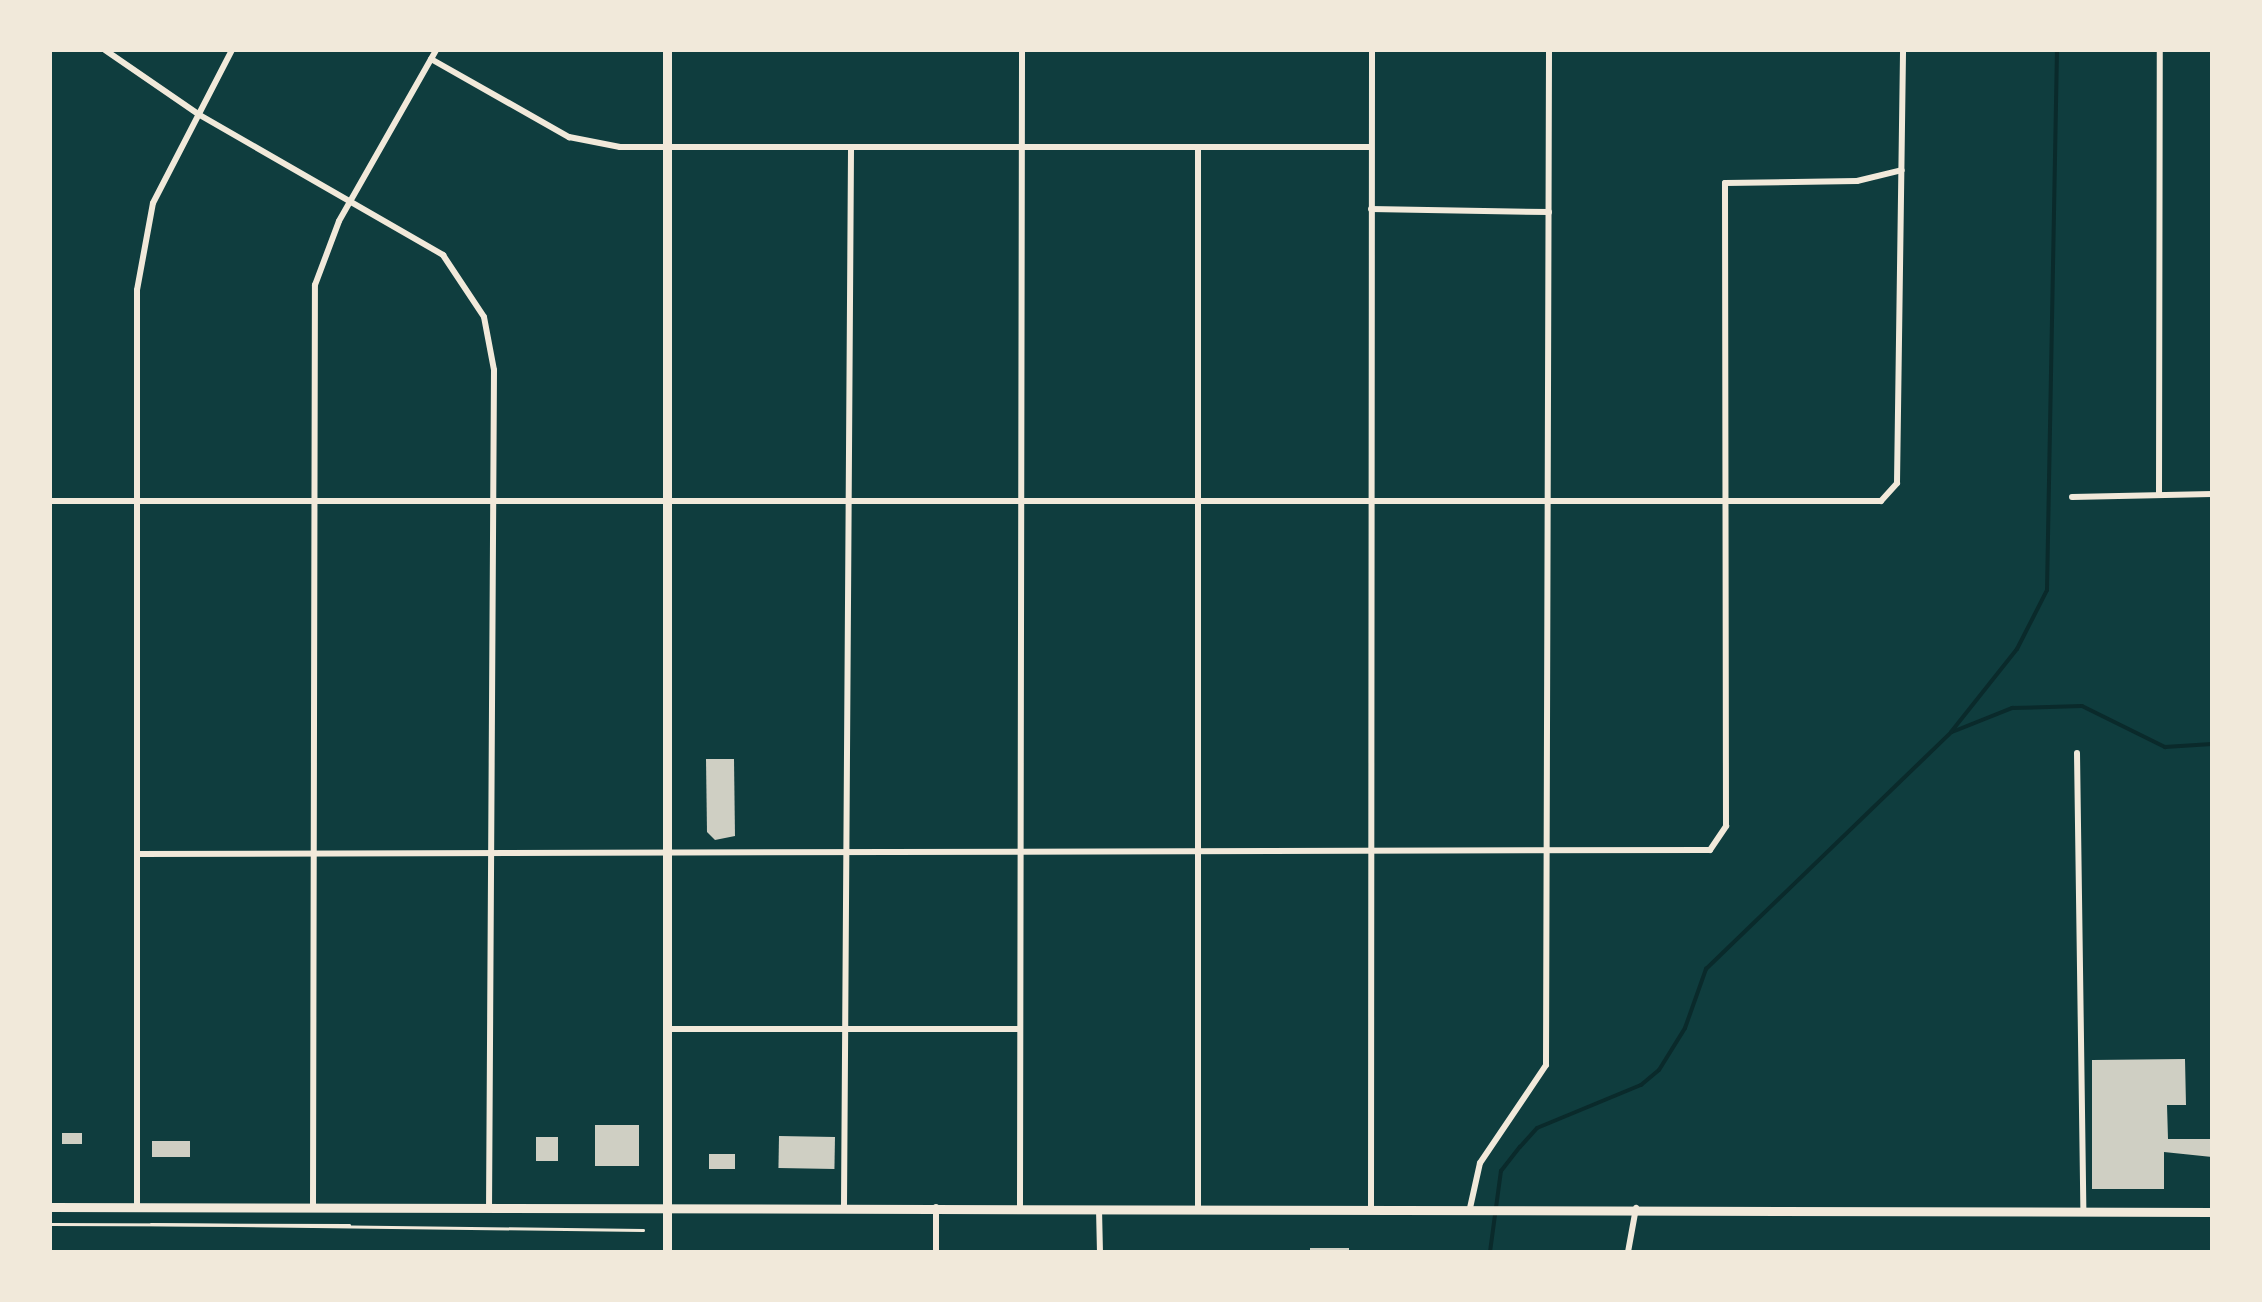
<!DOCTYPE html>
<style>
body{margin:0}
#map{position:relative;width:2262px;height:1302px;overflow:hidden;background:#0f3d3e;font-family:"Zilla Slab",serif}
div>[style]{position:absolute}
.stream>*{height:4px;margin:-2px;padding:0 2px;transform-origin:2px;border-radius:2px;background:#0a2a2b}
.building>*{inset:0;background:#cfcfc3;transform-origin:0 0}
.path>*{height:2.5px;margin:-1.25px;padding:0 1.25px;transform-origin:1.25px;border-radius:1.25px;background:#f1e9da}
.minor>*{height:6px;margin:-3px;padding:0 3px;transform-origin:3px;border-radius:3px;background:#f1e9da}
.secondary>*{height:9px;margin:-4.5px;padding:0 4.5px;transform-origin:4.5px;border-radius:4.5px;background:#f1e9da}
span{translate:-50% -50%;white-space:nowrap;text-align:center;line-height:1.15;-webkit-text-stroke:10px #f1e9da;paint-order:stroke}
.frame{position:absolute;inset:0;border:52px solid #f1e9da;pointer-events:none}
</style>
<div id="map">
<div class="stream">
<i style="left:1952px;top:732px;width:65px;rotate:-21.8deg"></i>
<i style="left:2012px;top:708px;width:70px;rotate:-1.6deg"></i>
<i style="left:2082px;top:706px;width:93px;rotate:26.3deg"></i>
<i style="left:2165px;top:747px;width:47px;rotate:-3.7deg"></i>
<i style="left:1490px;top:1252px;width:82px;rotate:-82.3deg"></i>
<i style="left:1501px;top:1171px;width:31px;rotate:-52deg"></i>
<i style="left:1520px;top:1147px;width:25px;rotate:-48deg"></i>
<i style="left:1537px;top:1128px;width:113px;rotate:-22.5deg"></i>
<i style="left:1641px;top:1085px;width:23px;rotate:-40deg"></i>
<i style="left:1659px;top:1070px;width:49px;rotate:-58.2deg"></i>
<i style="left:1685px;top:1028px;width:63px;rotate:-70.4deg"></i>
<i style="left:1706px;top:969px;width:341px;rotate:-44deg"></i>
<i style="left:1951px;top:732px;width:106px;rotate:-51.5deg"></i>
<i style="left:2017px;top:649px;width:66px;rotate:-63deg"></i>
<i style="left:2047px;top:590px;width:540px;rotate:-88.94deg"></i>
</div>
<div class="building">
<i style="clip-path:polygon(706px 759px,734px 759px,735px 836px,715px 840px,707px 832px)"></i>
<i style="clip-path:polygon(2185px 1059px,2186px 1105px,2167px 1105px,2168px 1139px,2212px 1139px,2212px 1157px,2164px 1152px,2164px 1189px,2092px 1189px,2092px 1060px)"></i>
<i style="left:639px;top:1125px;width:41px;height:44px;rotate:90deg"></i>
<i style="left:62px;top:1133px;width:20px;height:11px"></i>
<i style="left:779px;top:1136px;width:56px;height:32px;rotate:1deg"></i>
<i style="left:536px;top:1137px;width:22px;height:24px"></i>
<i style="left:152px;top:1141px;width:38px;height:16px"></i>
<i style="left:709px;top:1154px;width:26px;height:15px"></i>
<i style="left:1310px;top:1248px;width:39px;height:4px"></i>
</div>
<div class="path">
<i style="left:50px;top:1224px;width:299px;rotate:0.2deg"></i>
<i style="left:151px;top:1224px;width:492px;rotate:0.7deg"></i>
</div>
<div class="minor">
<i style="left:105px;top:50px;width:113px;rotate:34.5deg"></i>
<i style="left:198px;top:114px;width:283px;rotate:29.9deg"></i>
<i style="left:443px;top:255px;width:74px;rotate:56.5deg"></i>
<i style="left:484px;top:317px;width:54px;rotate:79.3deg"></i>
<i style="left:494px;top:370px;width:837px;rotate:90.34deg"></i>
<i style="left:431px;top:59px;width:159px;rotate:29.5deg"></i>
<i style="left:569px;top:137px;width:52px;rotate:11.1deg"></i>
<i style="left:620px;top:147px;width:751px"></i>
<i style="left:1371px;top:209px;width:178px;rotate:1deg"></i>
<i style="left:2159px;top:494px;width:444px;rotate:-89.9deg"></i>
<i style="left:2072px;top:497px;width:140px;rotate:-1.2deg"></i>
<i style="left:50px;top:501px;width:1831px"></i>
<i style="left:1881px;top:501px;width:24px;rotate:-48deg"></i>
<i style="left:1897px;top:483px;width:433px;rotate:-89.2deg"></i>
<i style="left:2077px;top:753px;width:457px;rotate:89.2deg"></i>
<i style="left:137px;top:854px;width:1573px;rotate:-0.15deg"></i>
<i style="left:1710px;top:850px;width:29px;rotate:-56deg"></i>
<i style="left:1726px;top:826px;width:643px;rotate:-90.09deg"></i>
<i style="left:1725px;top:183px;width:132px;rotate:-0.9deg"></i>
<i style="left:1857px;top:181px;width:46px;rotate:-13.7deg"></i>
<i style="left:667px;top:1029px;width:352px"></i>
<i style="left:844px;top:1206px;width:1059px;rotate:-89.62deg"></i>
<i style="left:1020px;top:1206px;width:1156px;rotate:-89.9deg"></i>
<i style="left:137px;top:1207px;width:917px;rotate:-90deg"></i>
<i style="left:137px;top:290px;width:88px;rotate:-79.6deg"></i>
<i style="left:153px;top:203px;width:172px;rotate:-62.7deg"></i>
<i style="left:313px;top:1207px;width:922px;rotate:-89.88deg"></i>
<i style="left:315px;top:285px;width:68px;rotate:-69.4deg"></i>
<i style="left:339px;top:221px;width:197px;rotate:-60.4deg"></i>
<i style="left:1198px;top:1208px;width:1060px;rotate:-90deg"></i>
<i style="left:1371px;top:1208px;width:1158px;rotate:-89.95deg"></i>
<i style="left:1470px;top:1208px;width:46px;rotate:-77.5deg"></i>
<i style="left:1480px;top:1163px;width:118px;rotate:-56deg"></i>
<i style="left:1546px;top:1065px;width:1015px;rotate:-89.83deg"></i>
<i style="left:1099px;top:1209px;width:43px;rotate:88.7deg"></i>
<i style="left:936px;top:1252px;width:45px;rotate:-90deg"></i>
<i style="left:1628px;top:1252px;width:45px;rotate:-79.7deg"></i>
</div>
<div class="secondary">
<i style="left:50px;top:1207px;width:2162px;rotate:0.13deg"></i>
<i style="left:667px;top:1252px;width:1202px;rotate:-90deg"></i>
</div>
<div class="frame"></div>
</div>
